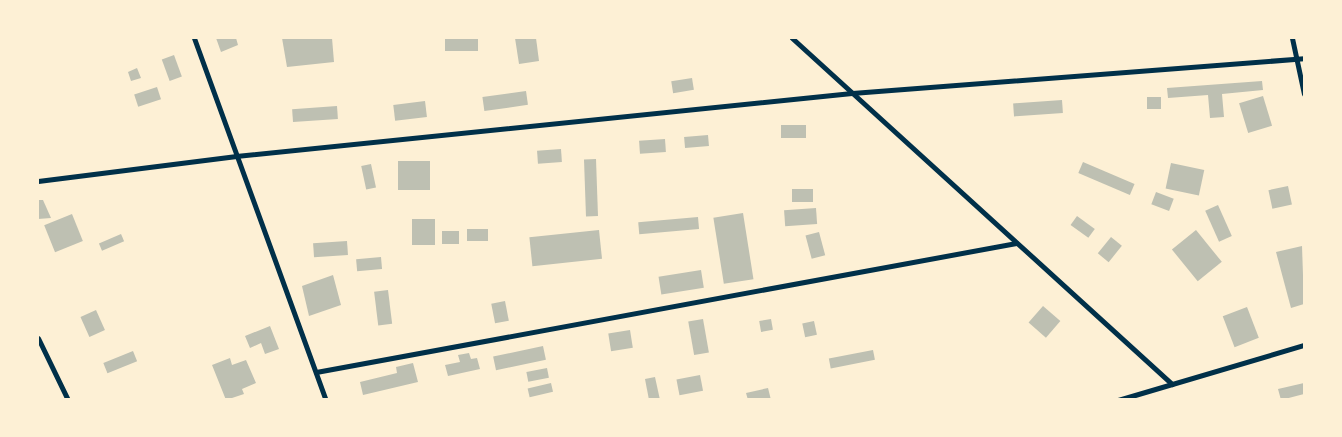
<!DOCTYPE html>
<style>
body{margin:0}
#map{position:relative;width:1342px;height:437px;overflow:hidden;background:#fdf0d5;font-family:"IBM Plex Sans",sans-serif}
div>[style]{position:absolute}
.building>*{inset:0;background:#bec0b2;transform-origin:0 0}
.minor>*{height:5px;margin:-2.5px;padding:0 2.5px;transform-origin:2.5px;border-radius:2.5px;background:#003049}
span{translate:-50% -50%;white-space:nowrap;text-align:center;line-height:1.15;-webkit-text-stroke:4px #fdf0d5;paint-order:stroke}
.frame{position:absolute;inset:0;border:39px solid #fdf0d5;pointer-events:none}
</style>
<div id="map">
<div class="building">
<i style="clip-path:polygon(216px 38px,236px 38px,238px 45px,221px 52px)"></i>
<i style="clip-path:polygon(282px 38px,332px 38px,334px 62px,287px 67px)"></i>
<i style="left:445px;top:38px;width:33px;height:13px"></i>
<i style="clip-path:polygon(515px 38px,536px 38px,539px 61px,519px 64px)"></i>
<i style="left:174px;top:55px;width:23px;height:13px;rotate:70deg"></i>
<i style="clip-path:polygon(137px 68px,141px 78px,131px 81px,128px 72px)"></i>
<i style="left:692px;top:78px;width:12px;height:21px;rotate:81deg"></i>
<i style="clip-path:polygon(1262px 81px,1263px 90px,1222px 94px,1224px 117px,1210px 118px,1208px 95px,1168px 98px,1167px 88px)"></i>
<i style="left:157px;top:87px;width:13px;height:24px;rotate:72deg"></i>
<i style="left:526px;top:91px;width:14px;height:44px;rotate:82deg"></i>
<i style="left:1263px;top:96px;width:31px;height:25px;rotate:73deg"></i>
<i style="left:1147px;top:97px;width:14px;height:12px"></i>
<i style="left:1062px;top:100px;width:13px;height:49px;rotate:86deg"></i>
<i style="left:425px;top:101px;width:16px;height:32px;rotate:83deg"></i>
<i style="left:337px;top:106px;width:13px;height:45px;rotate:86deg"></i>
<i style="left:781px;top:125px;width:25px;height:13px"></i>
<i style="left:708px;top:135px;width:11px;height:24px;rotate:85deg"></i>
<i style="left:665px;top:139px;width:13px;height:26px;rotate:86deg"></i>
<i style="left:561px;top:149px;width:13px;height:24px;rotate:86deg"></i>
<i style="left:596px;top:159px;width:57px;height:12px;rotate:88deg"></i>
<i style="left:398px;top:161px;width:32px;height:29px"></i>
<i style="left:1083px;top:162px;width:56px;height:12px;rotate:23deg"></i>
<i style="left:1171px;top:163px;width:34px;height:26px;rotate:12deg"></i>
<i style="left:371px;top:164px;width:24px;height:10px;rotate:78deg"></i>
<i style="left:1288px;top:186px;width:19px;height:20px;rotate:78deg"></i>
<i style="left:792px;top:189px;width:21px;height:13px"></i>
<i style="left:1156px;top:192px;width:19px;height:13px;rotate:21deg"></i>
<i style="clip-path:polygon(38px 200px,43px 200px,51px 218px,38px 219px)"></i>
<i style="left:1218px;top:205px;width:34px;height:14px;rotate:66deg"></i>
<i style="left:816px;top:208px;width:16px;height:32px;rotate:86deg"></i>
<i style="left:743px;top:213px;width:67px;height:30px;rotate:81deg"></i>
<i style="left:72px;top:214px;width:29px;height:30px;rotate:68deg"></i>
<i style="left:1077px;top:216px;width:22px;height:11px;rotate:36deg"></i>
<i style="left:698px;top:217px;width:12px;height:60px;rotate:85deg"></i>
<i style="left:412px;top:219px;width:23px;height:26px"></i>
<i style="left:467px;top:229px;width:21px;height:12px"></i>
<i style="left:599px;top:230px;width:29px;height:70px;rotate:84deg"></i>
<i style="left:1196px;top:230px;width:41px;height:31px;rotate:51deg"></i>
<i style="left:442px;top:231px;width:17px;height:13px"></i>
<i style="left:819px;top:232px;width:24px;height:14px;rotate:75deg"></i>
<i style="left:121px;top:234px;width:8px;height:24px;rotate:67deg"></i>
<i style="left:1111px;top:237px;width:14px;height:21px;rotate:39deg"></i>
<i style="left:347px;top:241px;width:14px;height:34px;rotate:86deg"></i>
<i style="clip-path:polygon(1302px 246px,1304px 304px,1291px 308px,1276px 252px)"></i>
<i style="left:381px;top:257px;width:12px;height:25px;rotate:85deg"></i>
<i style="left:701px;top:270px;width:18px;height:43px;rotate:81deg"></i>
<i style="clip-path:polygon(333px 275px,341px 305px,309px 316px,302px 286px)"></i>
<i style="left:388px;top:290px;width:34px;height:14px;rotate:83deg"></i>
<i style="left:505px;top:301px;width:20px;height:14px;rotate:79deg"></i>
<i style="left:1043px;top:306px;width:23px;height:22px;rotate:41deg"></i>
<i style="left:1247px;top:307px;width:33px;height:26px;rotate:69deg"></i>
<i style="left:96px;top:310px;width:22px;height:17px;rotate:66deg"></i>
<i style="left:703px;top:319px;width:34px;height:15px;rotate:80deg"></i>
<i style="left:771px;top:319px;width:11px;height:12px;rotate:80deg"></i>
<i style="left:814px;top:321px;width:14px;height:12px;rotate:78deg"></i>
<i style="clip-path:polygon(270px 326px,279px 349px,265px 354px,261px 343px,250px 348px,245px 336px)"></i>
<i style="left:630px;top:330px;width:18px;height:22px;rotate:81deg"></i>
<i style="left:543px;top:346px;width:14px;height:51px;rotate:78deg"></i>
<i style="left:873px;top:350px;width:10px;height:45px;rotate:79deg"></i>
<i style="left:133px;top:351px;width:11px;height:32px;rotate:68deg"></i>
<i style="clip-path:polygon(469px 353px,471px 359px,477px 358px,480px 369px,448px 376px,445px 365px,460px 362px,458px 355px)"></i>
<i style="clip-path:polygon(230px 358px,232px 365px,246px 360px,256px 383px,242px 389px,244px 394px,226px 400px,212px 365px)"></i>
<i style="clip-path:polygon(413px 363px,418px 382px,363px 395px,360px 382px,397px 373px,396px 367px)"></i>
<i style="left:547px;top:368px;width:10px;height:21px;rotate:79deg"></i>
<i style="left:700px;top:375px;width:16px;height:24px;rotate:79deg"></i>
<i style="clip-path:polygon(655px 377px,660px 400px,649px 400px,645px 379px)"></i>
<i style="left:551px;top:383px;width:9px;height:24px;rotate:77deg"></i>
<i style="clip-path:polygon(1304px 383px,1304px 394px,1281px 400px,1278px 389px)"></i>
<i style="clip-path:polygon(768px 388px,771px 400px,748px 400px,746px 393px)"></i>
</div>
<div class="minor">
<i style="left:194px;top:38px;width:385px;rotate:70deg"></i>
<i style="left:792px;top:38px;width:514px;rotate:42.32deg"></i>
<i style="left:1292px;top:38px;width:57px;rotate:77.9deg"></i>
<i style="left:38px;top:181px;width:200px;rotate:-7.2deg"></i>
<i style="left:236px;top:156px;width:619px;rotate:-5.84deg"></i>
<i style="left:852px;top:93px;width:453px;rotate:-4.4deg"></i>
<i style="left:38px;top:338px;width:69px;rotate:64.2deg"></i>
<i style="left:316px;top:372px;width:712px;rotate:-10.44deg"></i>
<i style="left:1118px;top:400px;width:194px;rotate:-16.5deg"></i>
</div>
<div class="frame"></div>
</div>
